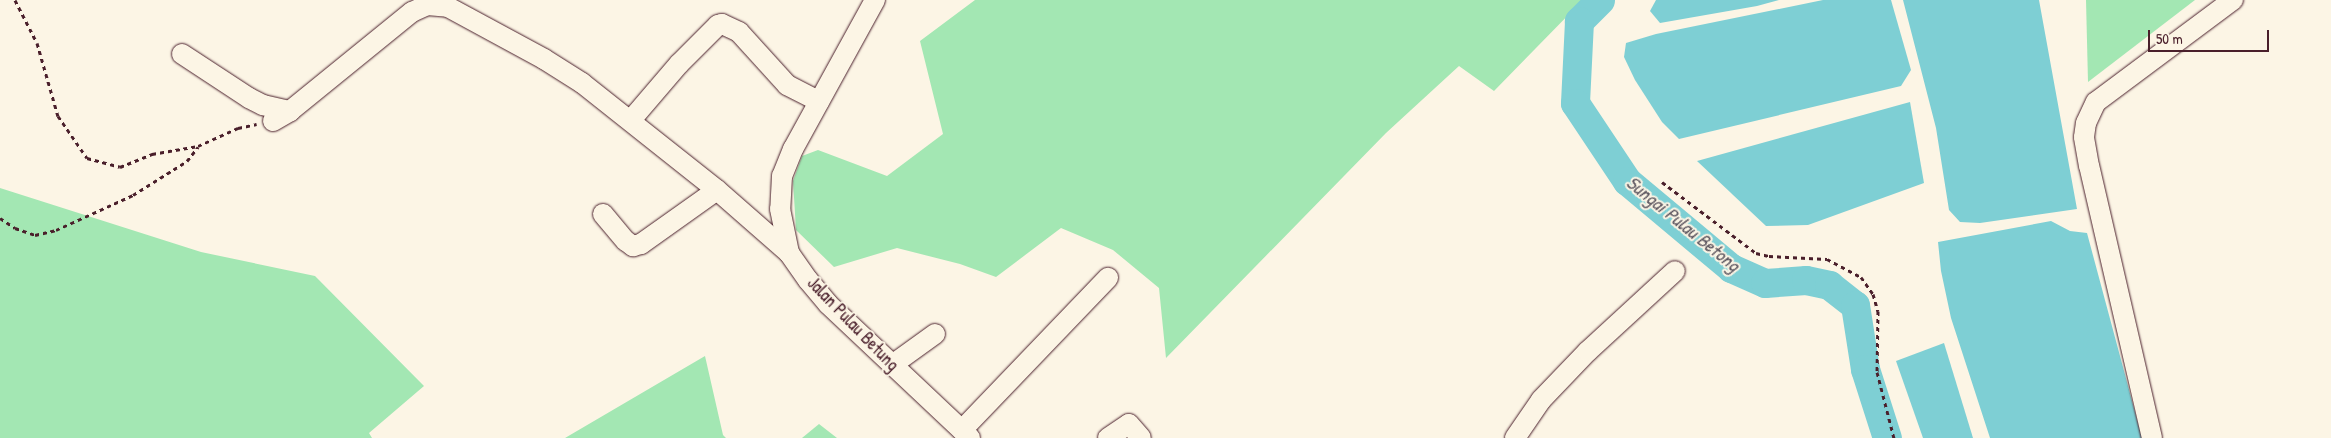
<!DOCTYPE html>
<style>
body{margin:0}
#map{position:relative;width:2331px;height:438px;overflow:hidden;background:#fcf5e5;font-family:"Patrick Hand",sans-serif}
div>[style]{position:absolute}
.green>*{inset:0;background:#a3e7b3}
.water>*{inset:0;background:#7ecfd4}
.river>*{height:29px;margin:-14.5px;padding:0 14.5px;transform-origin:14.5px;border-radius:14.5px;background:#7ecfd4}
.path>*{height:3px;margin-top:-1.5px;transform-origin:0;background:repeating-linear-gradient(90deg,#4a1f2b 0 4px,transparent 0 8px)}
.roads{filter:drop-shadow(0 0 1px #4a1f2b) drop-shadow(0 0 1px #4a1f2b)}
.minor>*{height:20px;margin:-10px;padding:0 10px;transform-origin:10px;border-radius:10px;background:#fcf5e5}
span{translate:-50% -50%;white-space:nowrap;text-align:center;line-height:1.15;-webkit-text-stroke:4px #fcf5e5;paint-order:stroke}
.street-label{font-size:18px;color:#4a1f2b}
.water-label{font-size:19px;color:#5a545e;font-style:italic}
.scale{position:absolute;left:2148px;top:30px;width:121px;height:22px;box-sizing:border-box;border:2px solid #4a1f2b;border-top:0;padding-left:6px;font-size:15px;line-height:18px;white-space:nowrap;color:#4a1f2b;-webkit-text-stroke:4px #fcf5e5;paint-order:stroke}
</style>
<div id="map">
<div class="green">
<i style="clip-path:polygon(975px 0,1583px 0,1494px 91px,1459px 66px,1386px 133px,1166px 358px,1159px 288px,1113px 250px,1061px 228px,996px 277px,960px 264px,897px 248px,834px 267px,796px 230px,793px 181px,802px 156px,818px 150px,887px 176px,943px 134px,920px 41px)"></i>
<i style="clip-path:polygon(2086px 0,2195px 0,2088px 82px)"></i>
<i style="clip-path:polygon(0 188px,201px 252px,315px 276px,424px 386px,369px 433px,372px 438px,0 438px)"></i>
<i style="clip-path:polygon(705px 356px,723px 435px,726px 438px,565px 438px)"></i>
<i style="clip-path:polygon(819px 424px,837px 438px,802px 438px)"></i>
</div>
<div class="water">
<i style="clip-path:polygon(1656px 0,1779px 0,1757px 6px,1660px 23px,1650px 11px)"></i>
<i style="clip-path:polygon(1823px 0,1891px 0,1911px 70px,1901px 86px,1679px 139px,1662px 122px,1635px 80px,1624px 57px,1626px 43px,1656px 34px)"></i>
<i style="clip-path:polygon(1903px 0,2039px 0,2077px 209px,1980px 223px,1960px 222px,1949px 210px,1936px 128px)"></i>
<i style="clip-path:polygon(1910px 102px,1924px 183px,1808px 225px,1766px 226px,1697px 161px)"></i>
<i style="clip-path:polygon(2051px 221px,2070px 231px,2087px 233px,2142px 438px,1990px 438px,1951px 318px,1941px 271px,1938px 242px)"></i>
<i style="clip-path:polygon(1944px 343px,1966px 415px,1973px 438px,1923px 438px,1896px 361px)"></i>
</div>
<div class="river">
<i style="left:1600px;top:0;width:30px;rotate:135deg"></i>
<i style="left:1579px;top:21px;width:82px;rotate:92.8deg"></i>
<i style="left:1575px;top:103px;width:94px;rotate:56.3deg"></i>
<i style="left:1627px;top:181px;width:136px;rotate:39.9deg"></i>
<i style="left:1731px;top:268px;width:37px;rotate:24deg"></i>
<i style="left:1765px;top:283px;width:41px;rotate:-4.2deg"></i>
<i style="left:1806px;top:280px;width:24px;rotate:12deg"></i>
<i style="left:1829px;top:285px;width:33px;rotate:38deg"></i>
<i style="left:1855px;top:305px;width:65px;rotate:81.1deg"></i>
<i style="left:1865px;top:369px;width:72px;rotate:72.3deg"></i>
</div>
<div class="path">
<i style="left:15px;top:0;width:48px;rotate:62.9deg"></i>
<i style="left:37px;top:43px;width:76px;rotate:74deg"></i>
<i style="left:58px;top:116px;width:51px;rotate:55.4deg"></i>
<i style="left:87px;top:158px;width:34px;rotate:15deg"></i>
<i style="left:120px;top:167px;width:35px;rotate:-22deg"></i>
<i style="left:152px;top:154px;width:47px;rotate:-9.9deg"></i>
<i style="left:198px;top:146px;width:44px;rotate:-24.2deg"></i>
<i style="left:238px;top:128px;width:19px;rotate:-12deg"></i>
<i style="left:1662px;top:182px;width:118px;rotate:37.1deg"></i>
<i style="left:1756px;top:253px;width:13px;rotate:13deg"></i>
<i style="left:1769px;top:256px;width:58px;rotate:3deg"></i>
<i style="left:1827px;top:259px;width:38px;rotate:28deg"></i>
<i style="left:1861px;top:277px;width:21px;rotate:55deg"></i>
<i style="left:1873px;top:294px;width:18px;rotate:74deg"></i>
<i style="left:1878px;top:311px;width:61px;rotate:90.9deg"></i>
<i style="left:1877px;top:372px;width:68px;rotate:75.6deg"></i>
<i style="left:0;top:218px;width:18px;rotate:34deg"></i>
<i style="left:15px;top:228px;width:21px;rotate:19deg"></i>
<i style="left:35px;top:235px;width:22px;rotate:-13deg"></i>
<i style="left:56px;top:230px;width:85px;rotate:-24.4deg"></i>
<i style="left:133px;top:195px;width:64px;rotate:-32.2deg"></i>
<i style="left:187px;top:161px;width:18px;rotate:-52deg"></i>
</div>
<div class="roads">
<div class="minor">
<i style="left:875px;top:0;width:170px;rotate:118.8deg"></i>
<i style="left:793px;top:149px;width:29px;rotate:112deg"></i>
<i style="left:782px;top:176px;width:33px;rotate:93deg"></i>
<i style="left:780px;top:209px;width:45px;rotate:78.4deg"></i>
<i style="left:789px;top:253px;width:33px;rotate:55deg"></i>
<i style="left:808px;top:280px;width:31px;rotate:50deg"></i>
<i style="left:828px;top:304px;width:195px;rotate:43.3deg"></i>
<i style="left:182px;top:54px;width:80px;rotate:33.3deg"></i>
<i style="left:249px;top:98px;width:16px;rotate:27deg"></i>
<i style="left:263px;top:105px;width:28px;rotate:13deg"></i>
<i style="left:631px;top:120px;width:74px;rotate:-49.4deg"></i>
<i style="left:679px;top:64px;width:55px;rotate:-45deg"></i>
<i style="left:718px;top:25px;width:4px;rotate:-14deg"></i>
<i style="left:722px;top:24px;width:19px;rotate:25deg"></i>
<i style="left:739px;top:32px;width:72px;rotate:47.8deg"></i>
<i style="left:787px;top:85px;width:36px;rotate:27deg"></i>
<i style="left:273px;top:121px;width:20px;rotate:-30deg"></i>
<i style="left:290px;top:111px;width:157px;rotate:-39.1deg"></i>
<i style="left:412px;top:12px;width:17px;rotate:-25deg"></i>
<i style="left:427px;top:5px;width:21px;rotate:5deg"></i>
<i style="left:448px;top:7px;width:109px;rotate:28.4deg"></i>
<i style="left:544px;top:59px;width:45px;rotate:32.3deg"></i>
<i style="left:582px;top:83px;width:172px;rotate:38.4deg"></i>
<i style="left:717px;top:190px;width:96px;rotate:41.2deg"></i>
<i style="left:603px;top:214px;width:35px;rotate:50deg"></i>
<i style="left:626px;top:241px;width:9px;rotate:36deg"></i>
<i style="left:633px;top:246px;width:8px;rotate:-14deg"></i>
<i style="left:641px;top:244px;width:93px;rotate:-35.4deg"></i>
<i style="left:892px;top:365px;width:53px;rotate:-35.8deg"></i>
<i style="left:962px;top:430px;width:211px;rotate:-46.2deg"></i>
<i style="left:1108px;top:438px;width:25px;rotate:-34deg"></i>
<i style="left:1129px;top:424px;width:18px;rotate:49deg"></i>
<i style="left:1515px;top:438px;width:46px;rotate:-55.6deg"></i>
<i style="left:1541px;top:400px;width:68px;rotate:-46.2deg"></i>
<i style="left:1588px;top:351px;width:118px;rotate:-42.6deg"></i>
<i style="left:2152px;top:438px;width:279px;rotate:-103deg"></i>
<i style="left:2089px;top:166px;width:29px;rotate:-100deg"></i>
<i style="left:2084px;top:137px;width:14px;rotate:-82deg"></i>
<i style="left:2086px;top:123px;width:23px;rotate:-65deg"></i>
<i style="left:2096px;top:102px;width:171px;rotate:-36.7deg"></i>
</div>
</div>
<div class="street-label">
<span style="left:853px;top:324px;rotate:46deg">Jalan Pulau Betung</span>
</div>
<div class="water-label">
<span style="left:1683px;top:224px;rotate:39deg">Sungai Pulau Betong</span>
</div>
<div class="scale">50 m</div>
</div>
